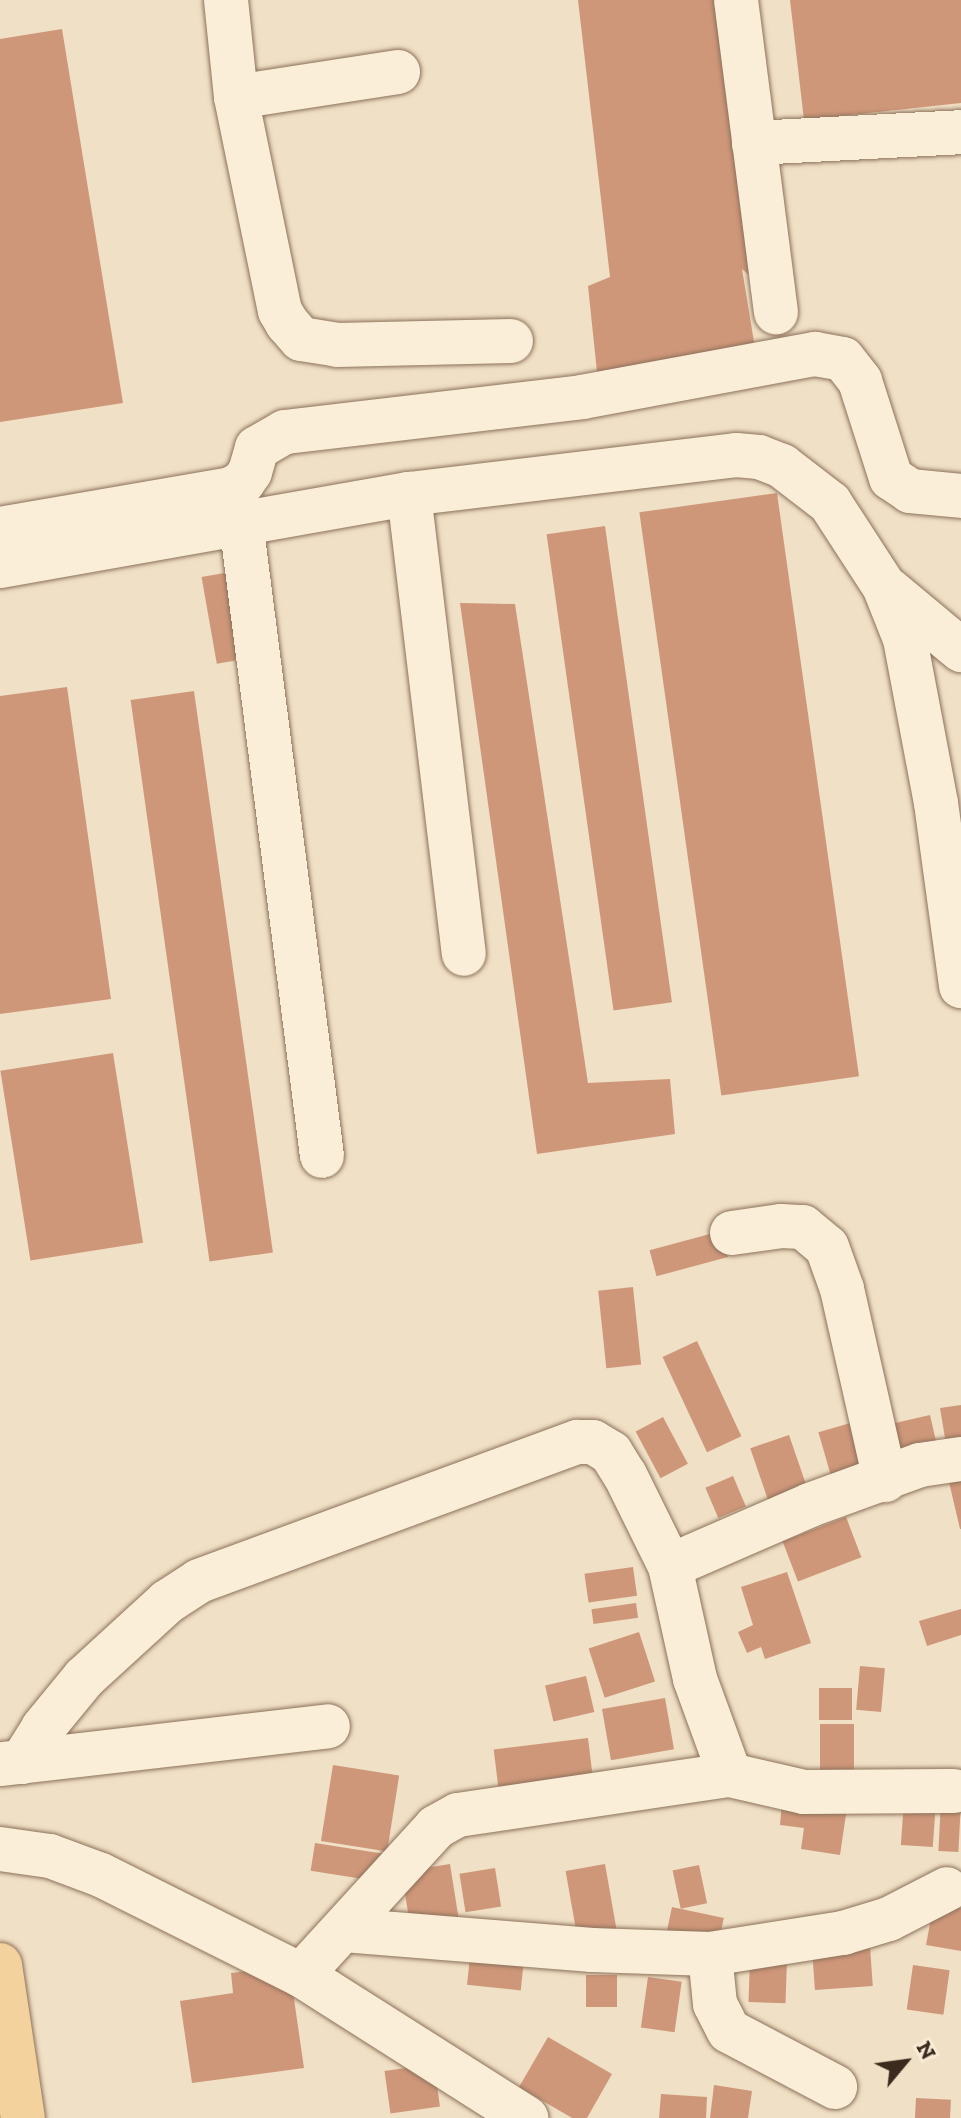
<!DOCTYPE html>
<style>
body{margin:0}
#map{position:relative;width:961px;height:2118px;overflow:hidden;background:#f0e0c5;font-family:"Zilla Slab",serif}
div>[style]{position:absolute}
.building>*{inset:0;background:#cf977a;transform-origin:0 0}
.roads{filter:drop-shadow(0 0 2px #8c715a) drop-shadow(0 0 2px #8c715a)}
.minor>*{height:44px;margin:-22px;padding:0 22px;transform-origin:22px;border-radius:22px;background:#faeed9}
.major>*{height:44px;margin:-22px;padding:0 22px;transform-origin:22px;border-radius:22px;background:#f3d29d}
span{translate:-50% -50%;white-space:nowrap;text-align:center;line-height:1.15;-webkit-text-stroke:6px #f7ebd5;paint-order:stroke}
.north{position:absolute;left:865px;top:2022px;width:80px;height:80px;-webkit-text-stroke:6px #f7ebd5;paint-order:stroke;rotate:61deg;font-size:22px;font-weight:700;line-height:32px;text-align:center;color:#3b2b1f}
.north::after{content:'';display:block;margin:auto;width:28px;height:36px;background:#3b2b1f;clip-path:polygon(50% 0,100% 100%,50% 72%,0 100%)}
</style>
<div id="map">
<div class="building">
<i style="clip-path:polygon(578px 0,721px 0,754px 279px,742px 269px,755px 348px,597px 372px,588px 286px,610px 277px)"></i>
<i style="clip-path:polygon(790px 0,961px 0,961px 103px,804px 120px)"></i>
<i style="clip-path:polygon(62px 29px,123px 403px,0 422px,0 39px)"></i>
<i style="left:777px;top:493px;width:589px;height:139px;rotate:82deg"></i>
<i style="left:605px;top:526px;width:481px;height:59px;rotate:82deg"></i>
<i style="left:236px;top:571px;width:88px;height:35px;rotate:80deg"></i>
<i style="clip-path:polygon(460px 603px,515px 604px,588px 1083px,670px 1079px,675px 1134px,537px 1154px)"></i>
<i style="clip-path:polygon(67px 687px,111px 999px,0 1014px,0 696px)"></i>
<i style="left:194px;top:691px;width:567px;height:64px;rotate:82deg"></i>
<i style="left:113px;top:1053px;width:192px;height:114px;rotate:81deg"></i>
<i style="left:721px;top:1231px;width:27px;height:74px;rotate:75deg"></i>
<i style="left:633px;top:1287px;width:78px;height:35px;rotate:84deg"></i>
<i style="left:697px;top:1341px;width:105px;height:38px;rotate:65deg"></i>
<i style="clip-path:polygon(961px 1405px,961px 1441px,946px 1444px,940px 1408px)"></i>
<i style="left:930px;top:1415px;width:43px;height:39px;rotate:77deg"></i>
<i style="left:663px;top:1417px;width:53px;height:31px;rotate:62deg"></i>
<i style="left:854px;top:1422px;width:48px;height:37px;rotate:74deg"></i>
<i style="left:789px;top:1435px;width:61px;height:41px;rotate:71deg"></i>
<i style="left:733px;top:1476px;width:33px;height:30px;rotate:67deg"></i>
<i style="clip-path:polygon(961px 1479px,961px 1529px,960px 1529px,949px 1482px)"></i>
<i style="left:846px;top:1517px;width:43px;height:68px;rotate:69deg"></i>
<i style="left:633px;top:1567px;width:29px;height:49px;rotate:82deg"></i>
<i style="clip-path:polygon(787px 1572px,811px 1643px,765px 1659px,761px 1647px,747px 1653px,738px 1632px,753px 1625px,741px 1587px)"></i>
<i style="left:636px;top:1603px;width:15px;height:45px;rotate:82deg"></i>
<i style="clip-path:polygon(961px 1609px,961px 1635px,927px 1646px,919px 1621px)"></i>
<i style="left:639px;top:1632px;width:52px;height:53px;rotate:72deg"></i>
<i style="left:860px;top:1666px;width:25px;height:44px;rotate:5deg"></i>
<i style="left:586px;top:1676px;width:37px;height:42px;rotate:77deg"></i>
<i style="left:819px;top:1688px;width:33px;height:32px"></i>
<i style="left:665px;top:1698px;width:52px;height:64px;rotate:80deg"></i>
<i style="left:820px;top:1724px;width:34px;height:51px"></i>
<i style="left:588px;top:1738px;width:38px;height:95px;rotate:83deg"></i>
<i style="left:333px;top:1765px;width:67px;height:77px;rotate:9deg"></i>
<i style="left:904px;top:1800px;width:32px;height:45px;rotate:4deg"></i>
<i style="clip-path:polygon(848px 1801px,840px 1855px,801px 1849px,804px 1828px,780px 1825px,782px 1802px)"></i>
<i style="left:941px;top:1801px;width:20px;height:50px;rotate:3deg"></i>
<i style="left:315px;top:1843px;width:74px;height:28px;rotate:9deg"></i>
<i style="left:450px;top:1864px;width:62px;height:49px;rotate:81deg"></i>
<i style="left:605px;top:1864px;width:69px;height:40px;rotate:80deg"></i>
<i style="left:699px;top:1865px;width:39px;height:27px;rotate:78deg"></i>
<i style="left:495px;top:1868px;width:39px;height:36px;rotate:81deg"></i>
<i style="clip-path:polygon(934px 1902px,961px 1908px,961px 1951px,926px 1945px)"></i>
<i style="left:672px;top:1907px;width:53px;height:30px;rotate:12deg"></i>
<i style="left:870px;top:1946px;width:40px;height:58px;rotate:86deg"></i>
<i style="left:471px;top:1947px;width:54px;height:38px;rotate:6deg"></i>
<i style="left:750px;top:1959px;width:37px;height:43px;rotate:2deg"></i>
<i style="left:913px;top:1965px;width:37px;height:45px;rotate:8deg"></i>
<i style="clip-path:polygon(273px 1968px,276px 1988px,292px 1985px,304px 2068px,192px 2083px,180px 2001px,233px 1993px,231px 1973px)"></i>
<i style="left:586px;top:1975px;width:31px;height:32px"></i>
<i style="left:648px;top:1977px;width:34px;height:51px;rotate:8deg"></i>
<i style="clip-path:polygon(548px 2037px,612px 2074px,587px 2118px,572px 2118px,519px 2087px)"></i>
<i style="left:434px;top:2064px;width:43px;height:50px;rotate:82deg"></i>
<i style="clip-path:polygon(714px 2085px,752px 2091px,748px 2118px,710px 2118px)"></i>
<i style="clip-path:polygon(661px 2094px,707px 2097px,706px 2118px,659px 2118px)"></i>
<i style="left:916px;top:2098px;width:35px;height:20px;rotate:3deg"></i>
</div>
<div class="roads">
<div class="minor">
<i style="left:226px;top:0;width:98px;rotate:84.1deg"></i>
<i style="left:236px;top:97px;width:218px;rotate:78.4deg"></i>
<i style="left:280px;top:311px;width:14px;rotate:60deg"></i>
<i style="left:287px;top:323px;width:21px;rotate:49deg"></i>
<i style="left:301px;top:339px;width:36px;rotate:9deg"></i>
<i style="left:337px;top:345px;width:174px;rotate:-1.3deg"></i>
<i style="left:736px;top:0;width:315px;rotate:82.7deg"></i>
<i style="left:236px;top:97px;width:164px;rotate:-8.8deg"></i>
<i style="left:754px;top:143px;width:207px;rotate:-3deg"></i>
<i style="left:409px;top:494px;width:463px;rotate:83.2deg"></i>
<i style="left:241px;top:522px;width:639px;rotate:82.72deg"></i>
<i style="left:0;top:529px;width:234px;rotate:-9.8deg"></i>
<i style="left:231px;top:489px;width:14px;rotate:-30deg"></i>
<i style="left:243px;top:482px;width:12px;rotate:-55deg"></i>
<i style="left:250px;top:472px;width:25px;rotate:-74deg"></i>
<i style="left:257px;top:448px;width:32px;rotate:-30deg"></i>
<i style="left:285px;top:432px;width:299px;rotate:-6.7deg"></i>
<i style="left:582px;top:397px;width:237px;rotate:-10.5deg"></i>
<i style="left:815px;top:354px;width:28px;rotate:10deg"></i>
<i style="left:843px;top:359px;width:28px;rotate:52deg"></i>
<i style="left:860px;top:381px;width:102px;rotate:72.3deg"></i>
<i style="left:891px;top:478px;width:23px;rotate:34deg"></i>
<i style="left:910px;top:491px;width:51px;rotate:5.6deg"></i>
<i style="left:0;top:566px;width:415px;rotate:-10deg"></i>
<i style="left:409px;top:494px;width:329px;rotate:-6.8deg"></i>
<i style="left:736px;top:455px;width:23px;rotate:5deg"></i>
<i style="left:759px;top:457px;width:25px;rotate:21deg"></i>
<i style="left:782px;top:466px;width:61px;rotate:37.6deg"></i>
<i style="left:830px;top:503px;width:99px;rotate:57deg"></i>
<i style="left:884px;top:586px;width:57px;rotate:68.4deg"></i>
<i style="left:905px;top:639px;width:167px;rotate:79.3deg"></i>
<i style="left:936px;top:803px;width:185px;rotate:82.2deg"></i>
<i style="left:889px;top:590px;width:94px;rotate:39.8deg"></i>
<i style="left:732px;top:1233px;width:49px;rotate:-8.1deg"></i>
<i style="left:781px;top:1226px;width:22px;rotate:3deg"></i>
<i style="left:803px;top:1227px;width:31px;rotate:40deg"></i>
<i style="left:827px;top:1247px;width:45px;rotate:70.3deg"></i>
<i style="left:842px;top:1289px;width:196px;rotate:77.3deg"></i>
<i style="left:670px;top:1566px;width:153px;rotate:-23.5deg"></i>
<i style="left:810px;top:1505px;width:117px;rotate:-20deg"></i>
<i style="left:920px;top:1465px;width:41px;rotate:-8.3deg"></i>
<i style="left:22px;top:1762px;width:40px;rotate:-58deg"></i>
<i style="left:43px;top:1728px;width:65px;rotate:-50.6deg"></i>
<i style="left:84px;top:1678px;width:113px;rotate:-42.5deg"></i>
<i style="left:167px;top:1602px;width:38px;rotate:-33deg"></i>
<i style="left:199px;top:1581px;width:403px;rotate:-20.2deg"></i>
<i style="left:577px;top:1442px;width:16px"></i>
<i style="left:593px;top:1442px;width:21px;rotate:31deg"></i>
<i style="left:611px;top:1453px;width:26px;rotate:58deg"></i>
<i style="left:625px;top:1475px;width:102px;rotate:63.7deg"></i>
<i style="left:670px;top:1566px;width:116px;rotate:77.5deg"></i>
<i style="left:695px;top:1679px;width:102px;rotate:70deg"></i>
<i style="left:2px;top:1764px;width:328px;rotate:-6.6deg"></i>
<i style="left:0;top:1849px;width:50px;rotate:8deg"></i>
<i style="left:50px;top:1856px;width:54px;rotate:20.4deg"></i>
<i style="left:101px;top:1875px;width:224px;rotate:26.6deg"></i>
<i style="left:301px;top:1975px;width:267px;rotate:32.4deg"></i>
<i style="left:344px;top:1930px;width:249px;rotate:4.6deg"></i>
<i style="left:592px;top:1950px;width:118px;rotate:1.9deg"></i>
<i style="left:710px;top:1954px;width:135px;rotate:-9deg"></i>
<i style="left:843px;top:1933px;width:48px;rotate:-16.9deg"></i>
<i style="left:889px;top:1919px;width:65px;rotate:-27.3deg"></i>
<i style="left:710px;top:1954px;width:50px;rotate:84.3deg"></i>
<i style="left:715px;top:2004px;width:30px;rotate:63deg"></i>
<i style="left:729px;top:2031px;width:120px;rotate:27.8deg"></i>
<i style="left:301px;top:1975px;width:200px;rotate:-47.6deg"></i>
<i style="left:436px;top:1827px;width:25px;rotate:-29deg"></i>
<i style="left:458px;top:1815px;width:275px;rotate:-8.4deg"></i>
<i style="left:730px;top:1775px;width:76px;rotate:12.9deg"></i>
<i style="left:804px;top:1792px;width:150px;rotate:-0.4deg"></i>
</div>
<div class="major">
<i style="left:0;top:1965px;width:155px;rotate:81.5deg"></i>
</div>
</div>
<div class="north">N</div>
</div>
